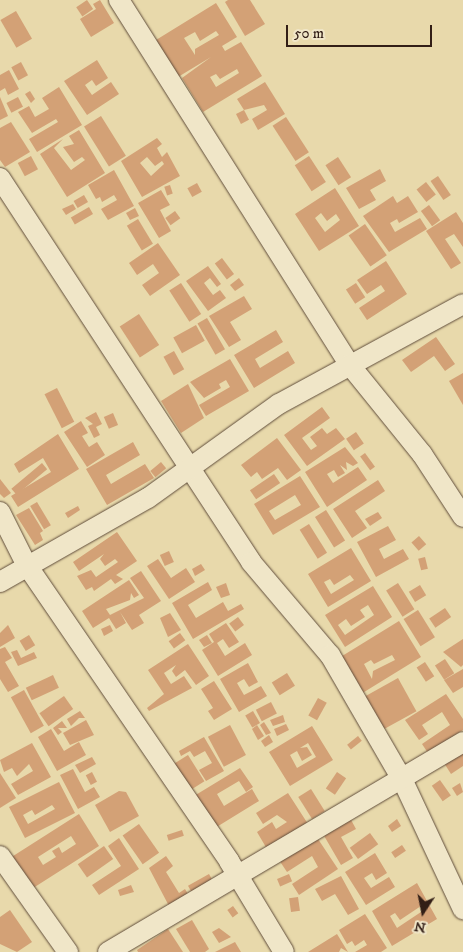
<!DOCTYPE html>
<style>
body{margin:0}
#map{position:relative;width:463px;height:952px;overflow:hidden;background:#e8d9ab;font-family:"IM FELL DW Pica",serif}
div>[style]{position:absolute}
.building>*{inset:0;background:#d3a176;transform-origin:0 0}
.roads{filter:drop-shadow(0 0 1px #604d3b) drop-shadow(0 0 1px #604d3b)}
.minor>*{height:20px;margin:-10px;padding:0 10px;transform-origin:10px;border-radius:10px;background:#f0e6c8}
span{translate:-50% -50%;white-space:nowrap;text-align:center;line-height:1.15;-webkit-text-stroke:4.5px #f0e6c8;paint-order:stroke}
.north{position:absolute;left:398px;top:887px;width:50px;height:50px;-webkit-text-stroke:4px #f0e6c8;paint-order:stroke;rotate:191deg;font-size:14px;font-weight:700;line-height:20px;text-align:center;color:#321e16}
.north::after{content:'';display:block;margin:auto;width:18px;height:22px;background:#321e16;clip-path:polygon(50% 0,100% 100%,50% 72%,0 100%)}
.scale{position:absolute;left:286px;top:25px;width:146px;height:22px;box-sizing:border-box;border:2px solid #321e16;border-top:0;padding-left:6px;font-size:15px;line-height:18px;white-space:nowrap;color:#321e16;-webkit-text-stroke:4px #f0e6c8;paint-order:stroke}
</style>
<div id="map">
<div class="building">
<i style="left:87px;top:0;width:11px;height:13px;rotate:56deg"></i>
<i style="clip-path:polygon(100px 0,114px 23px,91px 37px,80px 19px,96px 9px,93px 4px)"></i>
<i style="clip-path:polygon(228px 0,250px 0,265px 24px,245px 36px,225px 2px)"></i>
<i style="clip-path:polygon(evenodd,216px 3px,237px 37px,222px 46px,225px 51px,241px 42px,262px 76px,203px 112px,182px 78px,211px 57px,178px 77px,156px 40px,216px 3px,216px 31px,219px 35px,195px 49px,195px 55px,184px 38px,195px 32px,200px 41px,216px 31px,216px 3px,237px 69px,239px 73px,216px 87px,210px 77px,216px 74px,220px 79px,237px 69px)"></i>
<i style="left:16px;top:11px;width:32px;height:18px;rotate:60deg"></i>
<i style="clip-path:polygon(97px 60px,108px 78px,96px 86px,92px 80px,85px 85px,92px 95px,111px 82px,119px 94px,87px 115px,64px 81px)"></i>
<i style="left:21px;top:62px;width:15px;height:11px;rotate:62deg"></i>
<i style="clip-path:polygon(9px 70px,19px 89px,8px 95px,5px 88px,0 91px,0 75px)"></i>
<i style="clip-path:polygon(265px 82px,285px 114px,258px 130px,252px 119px,267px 110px,264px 105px,244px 110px,237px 99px)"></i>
<i style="clip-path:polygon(59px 87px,82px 125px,37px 152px,29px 139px,58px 122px,56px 119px,32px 133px,18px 112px,29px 106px,35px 117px,49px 109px,42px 98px)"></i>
<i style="clip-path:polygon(30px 91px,35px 99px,31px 103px,25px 94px)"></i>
<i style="clip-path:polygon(0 97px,8px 116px,0 120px)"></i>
<i style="left:18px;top:97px;width:11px;height:13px;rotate:63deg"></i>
<i style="left:244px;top:110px;width:11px;height:9px;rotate:63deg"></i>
<i style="left:101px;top:116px;width:47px;height:20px;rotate:58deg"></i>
<i style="left:286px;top:117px;width:42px;height:16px;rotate:57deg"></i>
<i style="clip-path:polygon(11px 122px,30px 152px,5px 167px,0 160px,0 128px)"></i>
<i style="clip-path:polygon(79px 130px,105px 173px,67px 197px,40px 154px,63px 139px,54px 148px,71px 170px,85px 160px,82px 157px,74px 162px,63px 147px,74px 144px,69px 136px)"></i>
<i style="clip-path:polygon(evenodd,157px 138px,162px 144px,157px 148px,162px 157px,167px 152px,180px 176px,142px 197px,121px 161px,157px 138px,147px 157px,155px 166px,162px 161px,164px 164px,151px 176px,140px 163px,147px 157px)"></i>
<i style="left:31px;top:156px;width:15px;height:15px;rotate:62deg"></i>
<i style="left:309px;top:156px;width:31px;height:17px;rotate:57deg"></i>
<i style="left:338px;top:157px;width:24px;height:15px;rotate:57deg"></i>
<i style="clip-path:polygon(380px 169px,386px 181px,370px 190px,376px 200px,359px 209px,346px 188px)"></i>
<i style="clip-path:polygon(114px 170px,134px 206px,108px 220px,101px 209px,117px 200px,114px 195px,102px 202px,100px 197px,96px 199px,88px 185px)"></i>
<i style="left:438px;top:176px;width:23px;height:9px;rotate:56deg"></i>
<i style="left:426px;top:182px;width:16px;height:12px;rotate:52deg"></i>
<i style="left:197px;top:183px;width:10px;height:11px;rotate:61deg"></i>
<i style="left:170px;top:185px;width:9px;height:6px;rotate:72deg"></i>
<i style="clip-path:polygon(evenodd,335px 188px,359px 226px,319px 251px,295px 214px,335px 188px,321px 213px,327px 221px,336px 214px,340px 220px,325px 232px,315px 218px,321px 213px)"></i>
<i style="clip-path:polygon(161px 190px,170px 205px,160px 210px,171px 231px,159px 238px,138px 203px)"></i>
<i style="left:84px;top:195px;width:8px;height:12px;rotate:60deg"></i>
<i style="clip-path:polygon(393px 196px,397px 203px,408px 196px,418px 212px,399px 223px,397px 219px,390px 223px,395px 232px,420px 218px,427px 229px,389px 252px,363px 216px)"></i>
<i style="clip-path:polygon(73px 204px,76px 209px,66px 215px,62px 209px)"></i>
<i style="left:429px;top:205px;width:19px;height:10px;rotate:54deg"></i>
<i style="left:89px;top:207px;width:8px;height:21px;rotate:60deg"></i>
<i style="clip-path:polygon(135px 208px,139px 216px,130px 220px,126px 213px)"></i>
<i style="left:175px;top:211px;width:9px;height:12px;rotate:54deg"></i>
<i style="clip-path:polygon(456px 212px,463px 223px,463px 247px,454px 234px,445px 239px,461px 263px,451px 269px,426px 231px)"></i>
<i style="left:138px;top:219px;width:29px;height:13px;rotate:59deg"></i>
<i style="left:365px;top:224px;width:38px;height:20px;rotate:55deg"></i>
<i style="clip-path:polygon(158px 243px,180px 275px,150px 296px,142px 285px,159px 273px,153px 264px,137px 275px,129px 263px)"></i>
<i style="left:222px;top:258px;width:20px;height:9px;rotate:53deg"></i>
<i style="clip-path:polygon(386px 261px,407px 294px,367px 320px,359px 308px,385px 291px,381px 285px,367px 294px,357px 280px)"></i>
<i style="clip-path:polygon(208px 266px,221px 284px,217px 287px,210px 278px,204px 283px,213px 295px,220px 290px,226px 298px,208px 311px,186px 281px)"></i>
<i style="clip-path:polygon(239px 278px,244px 285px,235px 291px,230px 285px)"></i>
<i style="left:181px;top:283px;width:37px;height:14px;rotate:57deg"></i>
<i style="left:356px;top:283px;width:17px;height:12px;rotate:57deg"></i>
<i style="clip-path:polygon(244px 296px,252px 309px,230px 322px,241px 340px,229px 347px,209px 316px)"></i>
<i style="left:139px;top:314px;width:37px;height:23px;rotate:57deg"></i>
<i style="left:207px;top:318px;width:36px;height:11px;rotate:60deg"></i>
<i style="left:196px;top:325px;width:18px;height:26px;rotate:61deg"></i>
<i style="clip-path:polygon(276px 330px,283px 342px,255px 359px,260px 368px,288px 351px,295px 363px,254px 388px,234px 355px)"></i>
<i style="clip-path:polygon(436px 337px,455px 364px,445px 371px,434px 356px,411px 372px,402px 360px)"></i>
<i style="left:174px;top:351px;width:21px;height:12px;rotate:61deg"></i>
<i style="clip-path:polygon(230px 359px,249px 391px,206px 416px,199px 405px,230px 387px,226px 380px,219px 384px,221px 388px,204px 398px,190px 382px)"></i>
<i style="clip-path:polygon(463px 373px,463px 405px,449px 381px)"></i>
<i style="clip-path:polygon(188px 384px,204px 418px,181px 433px,161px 401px)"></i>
<i style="left:57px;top:388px;width:38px;height:14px;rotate:63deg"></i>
<i style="clip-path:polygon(322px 407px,330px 418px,302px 438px,311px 450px,317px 446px,310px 437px,322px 428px,327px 434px,336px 428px,345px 439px,307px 466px,284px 435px)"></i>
<i style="clip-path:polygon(96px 412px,102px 424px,96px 427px,100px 435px,94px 438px,88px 426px,93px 424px,85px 418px)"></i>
<i style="left:113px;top:413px;width:13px;height:10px;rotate:67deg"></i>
<i style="clip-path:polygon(81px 421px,88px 433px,82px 436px,89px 447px,97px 442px,105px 455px,87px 467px,64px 432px)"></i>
<i style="left:356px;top:432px;width:14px;height:12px;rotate:56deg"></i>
<i style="clip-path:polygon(58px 434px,79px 469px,18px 507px,11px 496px,51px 472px,43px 458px,19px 473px,14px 464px)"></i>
<i style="clip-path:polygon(277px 438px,301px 470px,287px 480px,278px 468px,262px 479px,257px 472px,251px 477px,241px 465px)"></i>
<i style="clip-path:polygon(133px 442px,140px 455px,106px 475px,111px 484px,145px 464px,154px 478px,107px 505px,86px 469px)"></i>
<i style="clip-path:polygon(345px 447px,358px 463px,353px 466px,346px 462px,347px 470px,340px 465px,345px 473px,338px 477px,334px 470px,327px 474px,333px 483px,358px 467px,367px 480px,327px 507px,305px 472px)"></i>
<i style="left:365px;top:453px;width:17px;height:6px;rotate:54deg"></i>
<i style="left:161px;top:462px;width:8px;height:14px;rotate:50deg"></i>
<i style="left:42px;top:463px;width:8px;height:40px;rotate:50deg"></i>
<i style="left:274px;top:474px;width:11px;height:29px;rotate:56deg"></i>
<i style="clip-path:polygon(evenodd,300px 476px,320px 507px,273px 535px,254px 504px,300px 476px,295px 495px,301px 505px,275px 520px,269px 511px,295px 495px)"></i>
<i style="clip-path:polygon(0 479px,11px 493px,4px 498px,0 494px)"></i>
<i style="clip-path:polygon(378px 480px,385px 491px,355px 511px,367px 528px,352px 538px,333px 509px)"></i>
<i style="left:37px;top:502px;width:27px;height:8px;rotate:59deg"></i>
<i style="clip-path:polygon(78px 506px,80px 510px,68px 518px,65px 513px)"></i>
<i style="clip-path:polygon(29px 508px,43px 531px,40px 533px,43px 540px,35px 545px,16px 515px)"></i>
<i style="left:326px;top:510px;width:36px;height:13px;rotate:58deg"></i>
<i style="clip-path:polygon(378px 512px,382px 518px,370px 526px,365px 519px)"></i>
<i style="left:309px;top:524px;width:34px;height:11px;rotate:58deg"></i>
<i style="clip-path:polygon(388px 526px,396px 540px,379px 549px,384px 559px,403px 549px,409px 559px,376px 577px,357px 542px)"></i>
<i style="clip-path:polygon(117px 532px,137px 561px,116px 575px,123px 579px,115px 584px,111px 579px,94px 591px,92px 587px,86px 590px,77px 576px,91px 570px,96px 577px,118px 562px,115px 559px,105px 566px,100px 559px,104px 554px,79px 571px,73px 562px)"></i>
<i style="left:419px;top:536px;width:11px;height:10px;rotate:49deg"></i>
<i style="clip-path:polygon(evenodd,351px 548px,371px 581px,328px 607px,308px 574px,351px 548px,350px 575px,354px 580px,331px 594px,324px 582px,330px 579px,334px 585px,350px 575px)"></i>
<i style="left:169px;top:551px;width:12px;height:10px;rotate:66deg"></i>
<i style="left:425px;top:557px;width:12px;height:7px;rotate:76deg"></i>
<i style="clip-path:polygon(158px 559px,171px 578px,186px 568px,195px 582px,169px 599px,147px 566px)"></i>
<i style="clip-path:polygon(201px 564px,205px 570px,195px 576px,192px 569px)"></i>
<i style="clip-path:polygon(141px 571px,161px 601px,139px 615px,144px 623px,132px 630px,120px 612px,126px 623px,116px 629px,109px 618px,93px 628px,82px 611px,129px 580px,139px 595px,134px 598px,131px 593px,130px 600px,106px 609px,110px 615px,144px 598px,130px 578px)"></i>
<i style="clip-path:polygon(208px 582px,212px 590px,188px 605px,196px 618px,223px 602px,228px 611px,241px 604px,244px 609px,193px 639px,172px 603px)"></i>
<i style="clip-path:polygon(226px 583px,230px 595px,221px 598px,216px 587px)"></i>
<i style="left:398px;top:583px;width:31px;height:14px;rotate:58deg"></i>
<i style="left:420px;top:585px;width:12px;height:13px;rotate:59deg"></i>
<i style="clip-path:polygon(evenodd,373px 586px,392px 617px,345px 647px,325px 615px,373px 586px,368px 605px,374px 615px,345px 635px,338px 625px,346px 619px,351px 626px,365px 617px,360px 610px,368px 605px)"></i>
<i style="left:445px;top:608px;width:11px;height:19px;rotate:56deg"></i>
<i style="left:418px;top:610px;width:32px;height:17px;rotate:58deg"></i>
<i style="clip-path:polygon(170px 613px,181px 630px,168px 637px,160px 618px)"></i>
<i style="left:238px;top:617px;width:10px;height:11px;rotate:53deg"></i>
<i style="clip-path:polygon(evenodd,399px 621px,421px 657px,356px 697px,334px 661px,399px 621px,392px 655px,395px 660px,373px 671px,372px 679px,364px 664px,371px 660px,374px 664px,392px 655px)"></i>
<i style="clip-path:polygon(226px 623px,239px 642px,229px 648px,223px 639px,217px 643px,225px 656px,245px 643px,252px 655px,218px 676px,202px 650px,214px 642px,209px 634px)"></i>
<i style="clip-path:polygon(8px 625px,15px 638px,0 647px,0 633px)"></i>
<i style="clip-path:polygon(110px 625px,113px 631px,104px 636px,101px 629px)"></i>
<i style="left:180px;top:633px;width:9px;height:14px;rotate:54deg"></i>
<i style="left:29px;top:635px;width:12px;height:11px;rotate:59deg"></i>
<i style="clip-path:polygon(207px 635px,212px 643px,204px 647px,199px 640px)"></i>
<i style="clip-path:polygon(463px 639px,463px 665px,461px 667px,443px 652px)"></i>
<i style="clip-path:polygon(188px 644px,209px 676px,196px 685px,185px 670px,176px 677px,172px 671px,176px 665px,164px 673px,171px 684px,184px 676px,192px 688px,149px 711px,147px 708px,164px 694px,148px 670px)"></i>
<i style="clip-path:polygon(5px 647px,12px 658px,5px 662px,19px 686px,8px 692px,0 679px,0 649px)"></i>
<i style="clip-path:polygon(17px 650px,21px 658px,34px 652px,37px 658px,18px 666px,11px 652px)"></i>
<i style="left:445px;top:659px;width:17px;height:12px;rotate:57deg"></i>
<i style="left:425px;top:662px;width:17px;height:10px;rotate:57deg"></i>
<i style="clip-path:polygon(248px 663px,258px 682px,249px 687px,244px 679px,237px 683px,244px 695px,261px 686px,267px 696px,239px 712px,220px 679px)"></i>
<i style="clip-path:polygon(463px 669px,463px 687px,453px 693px,444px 680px)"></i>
<i style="left:287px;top:673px;width:15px;height:18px;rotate:58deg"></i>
<i style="left:53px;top:675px;width:14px;height:30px;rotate:65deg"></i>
<i style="left:398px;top:678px;width:38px;height:41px;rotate:61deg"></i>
<i style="clip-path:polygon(214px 681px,232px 709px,214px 720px,208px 711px,213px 708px,201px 689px)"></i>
<i style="left:24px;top:690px;width:41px;height:15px;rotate:61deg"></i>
<i style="clip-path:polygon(446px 694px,463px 719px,463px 730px,428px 753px,422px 744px,450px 725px,442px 712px,422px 725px,428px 734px,419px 740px,405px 720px)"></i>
<i style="left:64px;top:696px;width:16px;height:30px;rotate:55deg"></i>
<i style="left:318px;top:698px;width:10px;height:20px;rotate:29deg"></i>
<i style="left:271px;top:702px;width:13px;height:17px;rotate:63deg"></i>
<i style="clip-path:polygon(80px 711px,85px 718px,79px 718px,71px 726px,67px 719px)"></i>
<i style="left:253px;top:711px;width:14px;height:9px;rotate:60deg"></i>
<i style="clip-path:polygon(283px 715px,285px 722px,273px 726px,270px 720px)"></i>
<i style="clip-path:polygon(86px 720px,94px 735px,70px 745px,63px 733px)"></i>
<i style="clip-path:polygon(62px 721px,67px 728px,58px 728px,62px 732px,58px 735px,53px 728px)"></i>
<i style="clip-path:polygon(264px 722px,271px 733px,266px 735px,260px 725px)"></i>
<i style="clip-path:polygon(286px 724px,289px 730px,277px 736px,274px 729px)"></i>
<i style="left:230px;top:725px;width:34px;height:25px;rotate:62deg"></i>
<i style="clip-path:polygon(257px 725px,264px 736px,258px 740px,252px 729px)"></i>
<i style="clip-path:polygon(evenodd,312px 726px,333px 760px,290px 786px,269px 752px,312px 726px,308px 743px,316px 757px,297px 768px,290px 755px,297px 751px,302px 761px,312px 755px,307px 747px,300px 748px,308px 743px)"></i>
<i style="clip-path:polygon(51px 729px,64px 751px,79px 742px,86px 755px,57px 771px,38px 737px)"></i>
<i style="clip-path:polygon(269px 735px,273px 742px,265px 747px,261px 741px)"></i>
<i style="left:358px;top:736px;width:6px;height:14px;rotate:51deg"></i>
<i style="clip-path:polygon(204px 737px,224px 771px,206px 781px,199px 770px,212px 763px,205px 751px,194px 757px,190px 751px,181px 756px,179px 751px)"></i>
<i style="clip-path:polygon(32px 743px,51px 777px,18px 795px,11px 784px,33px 771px,29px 764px,17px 776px,12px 768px,4px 772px,0 760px)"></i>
<i style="clip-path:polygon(463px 751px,463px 766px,451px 774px,444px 763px)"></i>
<i style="left:188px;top:755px;width:31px;height:20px;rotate:58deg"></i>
<i style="clip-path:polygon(92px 757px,96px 764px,80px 773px,75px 765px)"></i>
<i style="clip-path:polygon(240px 768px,253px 787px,246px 792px,239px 781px,217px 794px,224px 806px,252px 789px,259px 801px,215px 828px,194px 796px)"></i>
<i style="clip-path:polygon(73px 769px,85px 792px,94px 787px,100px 797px,78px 809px,60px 775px)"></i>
<i style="left:92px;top:772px;width:11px;height:7px;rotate:63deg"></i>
<i style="left:337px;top:772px;width:11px;height:20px;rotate:34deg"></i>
<i style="clip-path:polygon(0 773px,16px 798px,0 808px)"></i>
<i style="left:440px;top:780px;width:19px;height:10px;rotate:55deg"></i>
<i style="clip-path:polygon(evenodd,59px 782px,75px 813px,25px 838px,9px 807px,59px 782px,52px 805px,55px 809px,28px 824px,23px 815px,32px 810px,35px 815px,52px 805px)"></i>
<i style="clip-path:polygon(460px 783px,463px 792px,457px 796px,452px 788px)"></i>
<i style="left:311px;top:789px;width:26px;height:15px;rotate:58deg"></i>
<i style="clip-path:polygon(119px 791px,126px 792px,139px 816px,110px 832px,95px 805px)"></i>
<i style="clip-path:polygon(288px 793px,308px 824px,267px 849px,257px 832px,272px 822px,276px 829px,287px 822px,277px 815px,263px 824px,256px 813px)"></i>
<i style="clip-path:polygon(evenodd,79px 814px,99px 846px,30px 890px,10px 858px,79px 814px,71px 836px,76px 844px,62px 853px,59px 847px,52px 851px,56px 857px,43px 865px,38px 857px,71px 836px)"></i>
<i style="clip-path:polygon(350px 818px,356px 829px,341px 837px,353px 858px,341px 865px,323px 834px)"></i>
<i style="clip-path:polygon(397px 819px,401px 826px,392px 832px,388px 826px)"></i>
<i style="left:139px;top:824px;width:35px;height:20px;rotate:55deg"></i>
<i style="left:182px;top:830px;width:6px;height:16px;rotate:72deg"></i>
<i style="left:370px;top:833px;width:14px;height:25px;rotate:54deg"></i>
<i style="clip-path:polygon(316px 836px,338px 869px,299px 895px,292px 884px,318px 867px,312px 856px,287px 872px,279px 860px)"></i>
<i style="clip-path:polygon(119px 838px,139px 869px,99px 895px,92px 885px,121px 866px,108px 846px)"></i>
<i style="left:402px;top:845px;width:7px;height:13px;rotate:56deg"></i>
<i style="left:104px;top:846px;width:16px;height:32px;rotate:55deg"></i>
<i style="clip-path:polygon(375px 853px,387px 873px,376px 880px,372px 873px,364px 878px,371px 888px,389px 877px,395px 887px,366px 905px,345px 872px)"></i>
<i style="clip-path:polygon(166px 856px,173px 866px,166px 872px,179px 893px,185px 889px,188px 894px,169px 906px,149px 868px)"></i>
<i style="left:209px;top:874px;width:10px;height:24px;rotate:61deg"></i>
<i style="left:289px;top:874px;width:8px;height:13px;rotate:67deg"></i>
<i style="clip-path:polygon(341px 876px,359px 909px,348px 915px,335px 894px,322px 901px,315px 889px)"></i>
<i style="clip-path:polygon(evenodd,417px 883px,437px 919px,392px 946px,372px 911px,417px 883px,424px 904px,427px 908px,397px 928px,390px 916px,395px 913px,400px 920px,424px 904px)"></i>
<i style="clip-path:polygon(131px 885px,134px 892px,120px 896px,118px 890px)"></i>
<i style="left:298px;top:897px;width:14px;height:9px;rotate:82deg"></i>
<i style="left:233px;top:906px;width:9px;height:7px;rotate:54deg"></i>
<i style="clip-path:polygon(10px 910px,32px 942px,17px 952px,0 944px,0 917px)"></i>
<i style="clip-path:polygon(365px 914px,387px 948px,381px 952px,355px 952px,367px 945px,364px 940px,355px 946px,352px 941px,347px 944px,339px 930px)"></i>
<i style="clip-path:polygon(192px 920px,209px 949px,205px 952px,190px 952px,176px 929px)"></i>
<i style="clip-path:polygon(219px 928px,231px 937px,219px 943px,212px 932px)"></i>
<i style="clip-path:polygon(168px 929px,183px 952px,138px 952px,137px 950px)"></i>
<i style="clip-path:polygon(337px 934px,348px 952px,341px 948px,339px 952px,308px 952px)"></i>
<i style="clip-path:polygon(235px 942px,241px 952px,215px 952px)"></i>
</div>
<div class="roads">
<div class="minor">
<i style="left:119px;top:0;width:431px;rotate:57.7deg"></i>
<i style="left:349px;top:364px;width:116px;rotate:51deg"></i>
<i style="left:422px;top:454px;width:75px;rotate:56.9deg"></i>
<i style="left:0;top:178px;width:459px;rotate:56.8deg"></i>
<i style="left:251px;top:562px;width:122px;rotate:49.7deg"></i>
<i style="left:330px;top:655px;width:143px;rotate:59.9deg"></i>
<i style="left:402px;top:779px;width:144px;rotate:64.9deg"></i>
<i style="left:0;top:512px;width:58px;rotate:63.4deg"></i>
<i style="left:26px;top:564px;width:360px;rotate:55.6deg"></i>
<i style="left:229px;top:861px;width:106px;rotate:58.9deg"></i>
<i style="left:0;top:582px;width:170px;rotate:-29.6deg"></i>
<i style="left:148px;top:498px;width:161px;rotate:-35.7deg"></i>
<i style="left:279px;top:404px;width:209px;rotate:-28.5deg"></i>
<i style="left:0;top:856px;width:118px;rotate:54.7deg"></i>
<i style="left:108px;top:952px;width:412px;rotate:-30.6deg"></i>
</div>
</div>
<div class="north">N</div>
<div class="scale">50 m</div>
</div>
